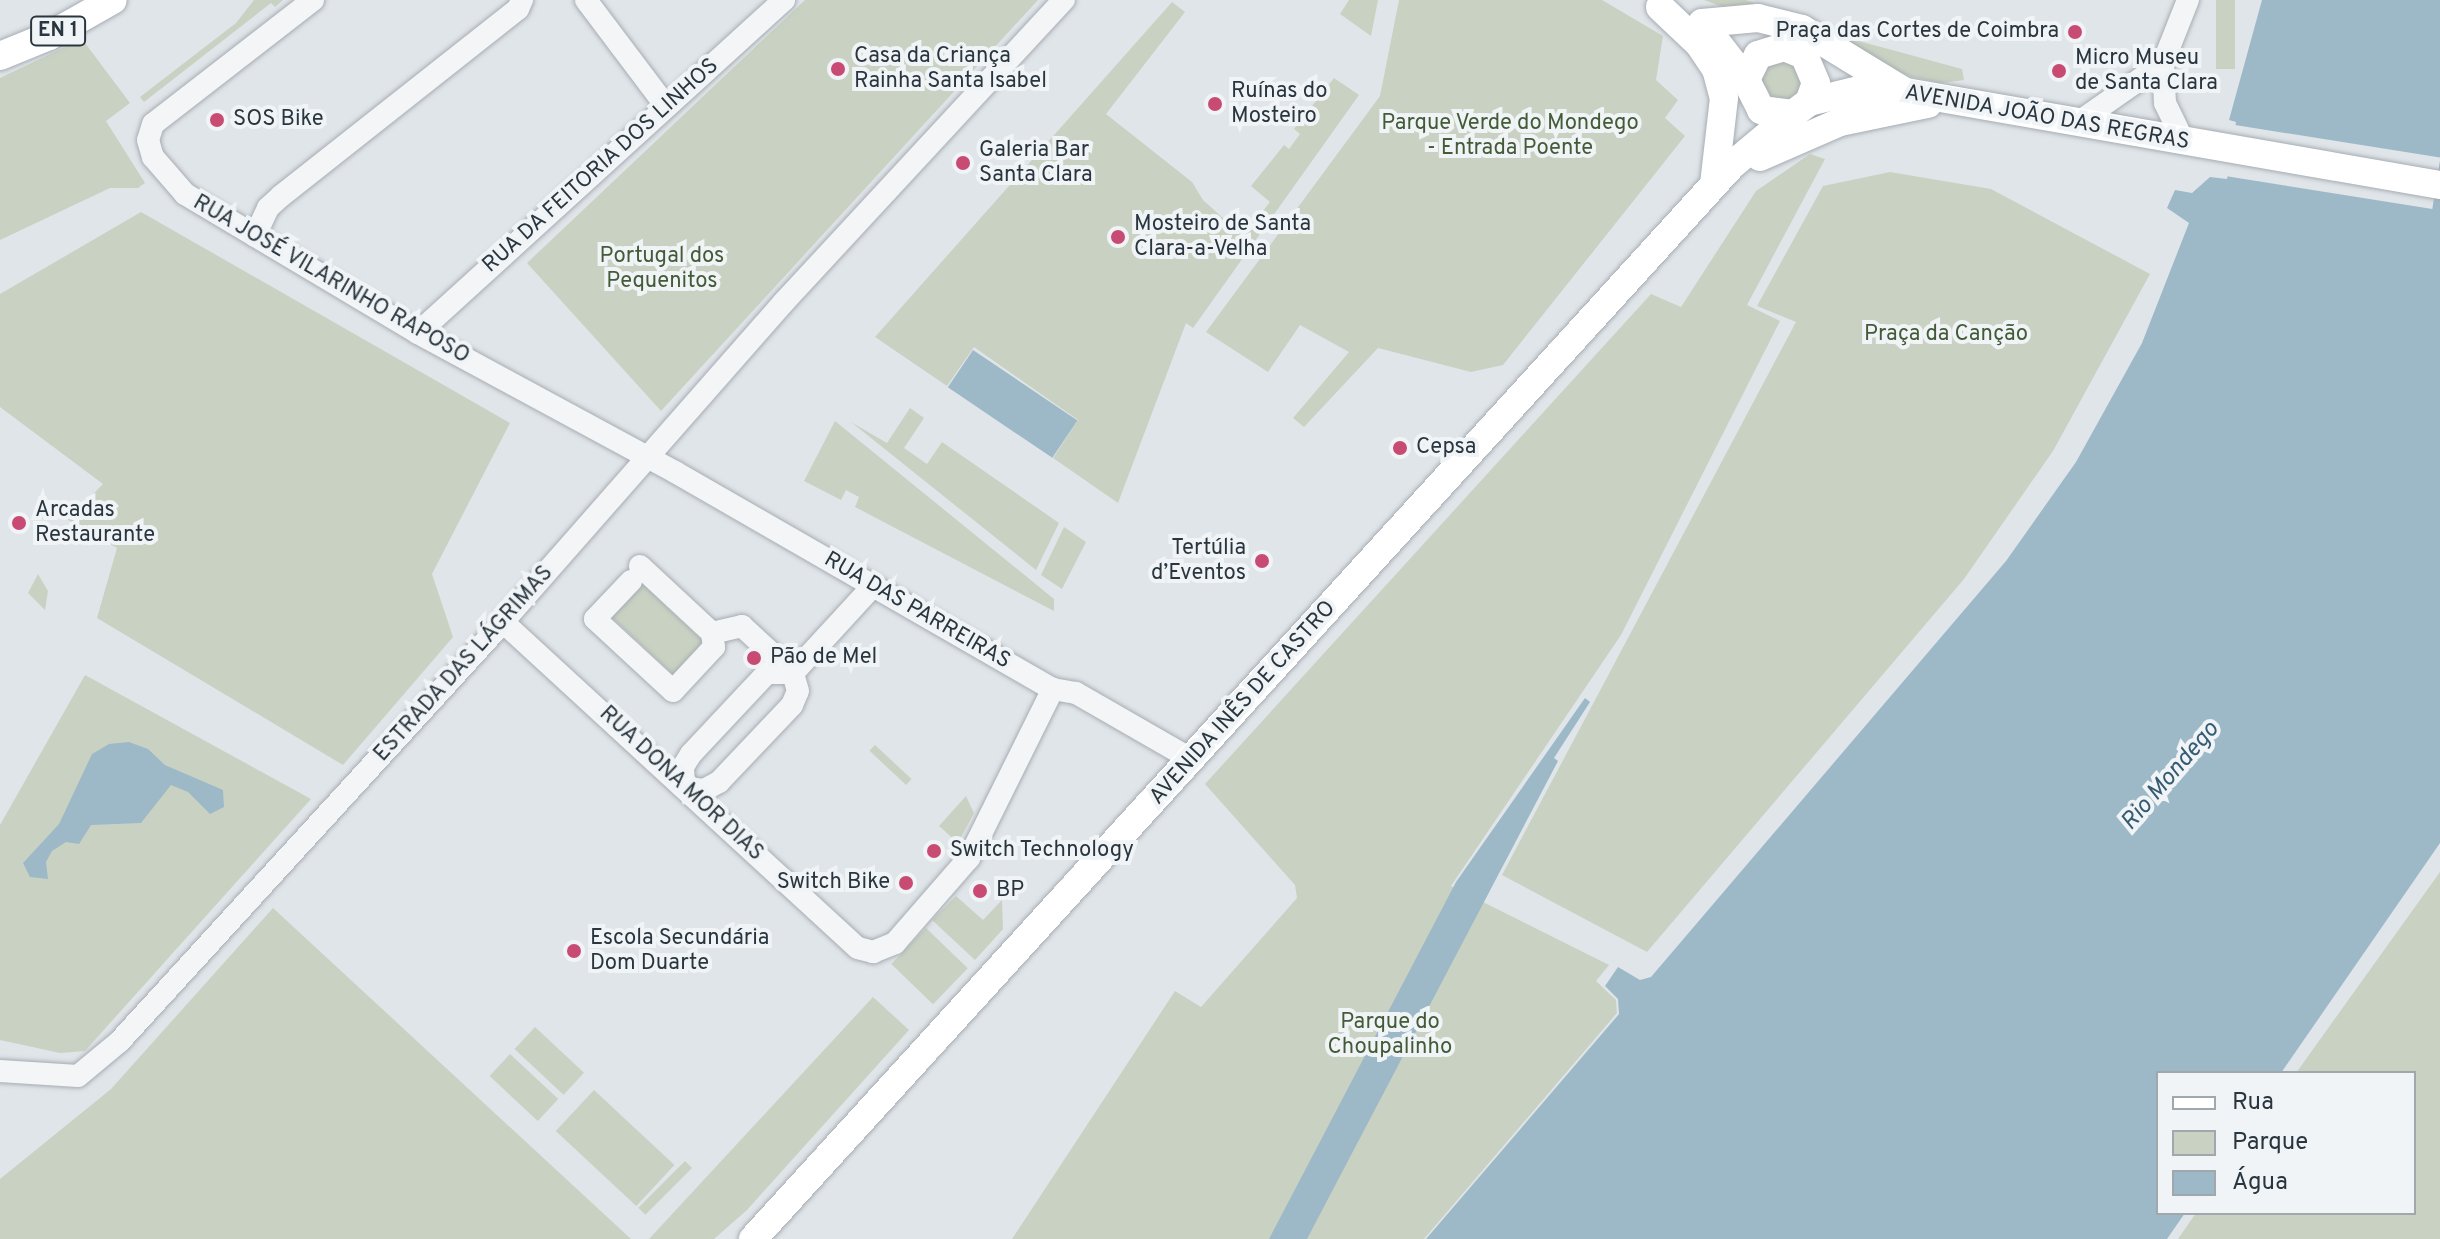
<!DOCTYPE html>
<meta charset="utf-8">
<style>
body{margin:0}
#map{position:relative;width:2440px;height:1239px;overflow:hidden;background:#e0e5e9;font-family:Overpass,sans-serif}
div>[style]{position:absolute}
.green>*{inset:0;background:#c9d2c2;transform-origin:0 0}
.water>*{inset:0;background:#9db9c7;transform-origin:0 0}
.pier>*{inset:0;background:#e0e5e9;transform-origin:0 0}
.roads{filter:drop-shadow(0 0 2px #a6adb3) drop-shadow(0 0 2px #a6adb3)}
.minor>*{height:22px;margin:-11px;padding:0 11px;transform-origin:11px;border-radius:11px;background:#f3f5f7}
.major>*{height:28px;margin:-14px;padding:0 14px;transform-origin:14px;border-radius:14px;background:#fff}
.dots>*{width:22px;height:22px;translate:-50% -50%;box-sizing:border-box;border:4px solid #f0f4f6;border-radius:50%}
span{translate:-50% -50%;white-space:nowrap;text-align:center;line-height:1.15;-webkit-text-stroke:8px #f0f4f6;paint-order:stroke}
.shield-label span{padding:2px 6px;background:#f0f4f6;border:2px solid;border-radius:6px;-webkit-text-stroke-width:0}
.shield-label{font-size:20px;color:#2a363f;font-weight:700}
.poi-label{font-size:22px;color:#2a363f}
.right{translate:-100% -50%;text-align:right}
.left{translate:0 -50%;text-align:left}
.street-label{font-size:22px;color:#2a363f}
.park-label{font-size:22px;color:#445b38}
.water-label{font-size:24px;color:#355b72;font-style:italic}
.legend{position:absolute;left:2156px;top:1071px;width:260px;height:144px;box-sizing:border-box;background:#f0f4f6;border:2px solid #a1a8ad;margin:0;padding:10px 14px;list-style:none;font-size:24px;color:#2a363f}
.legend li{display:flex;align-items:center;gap:16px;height:40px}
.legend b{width:40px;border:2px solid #a1a8ad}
</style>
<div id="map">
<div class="green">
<i style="clip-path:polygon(254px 0,283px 0,275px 7px,271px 3px,144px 102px,140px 97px,236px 23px)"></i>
<i style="clip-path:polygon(805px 0,1038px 0,661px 411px,527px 263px)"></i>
<i style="clip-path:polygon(1349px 0,1378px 0,1371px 36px,1340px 14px)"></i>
<i style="clip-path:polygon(1399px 0,1602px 0,1663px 36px,1656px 80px,1678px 100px,1665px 118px,1685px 136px,1503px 365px,1471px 372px,1378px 348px,1304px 427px,1293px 418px,1349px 352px,1300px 325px,1268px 372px,1206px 332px,1380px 96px)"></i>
<i style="clip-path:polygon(1704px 0,1746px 0,1833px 34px,1962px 69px,1964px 80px,1942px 83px,1912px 77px)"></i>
<i style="left:2216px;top:0;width:19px;height:69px"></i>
<i style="clip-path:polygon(1172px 2px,1185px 12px,1106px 114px,1192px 182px,1203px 200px,1243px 236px,1270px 202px,1251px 186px,1284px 145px,1289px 149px,1300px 134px,1294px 129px,1334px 78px,1359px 95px,1193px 328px,1186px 323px,1118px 503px,1053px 458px,1078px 420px,974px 347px,947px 386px,875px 337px)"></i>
<i style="clip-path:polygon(82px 39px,130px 103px,106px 121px,145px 183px,138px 188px,110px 188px,0 240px,0 78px)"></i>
<i style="clip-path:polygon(1770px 61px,1793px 61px,1804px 88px,1788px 104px,1761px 94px,1760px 72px)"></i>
<i style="clip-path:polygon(1810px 154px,1825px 159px,1747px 305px,1780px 321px,1621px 635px,1451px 886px,1609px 965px,1596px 981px,1616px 1000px,1617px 1013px,1424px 1239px,1012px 1239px,1175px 991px,1201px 1007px,1297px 898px,1295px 885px,1205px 784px,1651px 294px,1681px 307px,1756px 191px)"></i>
<i style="clip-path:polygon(1890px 172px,1991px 189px,2150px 274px,2053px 451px,1964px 579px,1647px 952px,1502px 875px,1796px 322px,1757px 306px,1823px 186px)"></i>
<i style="clip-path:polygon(141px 212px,510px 423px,432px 574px,453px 637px,343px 765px,97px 618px,117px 548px,68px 520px,103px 484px,0 407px,0 294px)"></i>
<i style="clip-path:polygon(910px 408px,924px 418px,904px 448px,927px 464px,942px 442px,1059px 523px,1036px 570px,851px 422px,887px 443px)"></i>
<i style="clip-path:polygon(835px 421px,1054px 599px,1054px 611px,855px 507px,859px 497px,846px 490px,841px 500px,804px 481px)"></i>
<i style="clip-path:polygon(1064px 527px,1086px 542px,1062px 589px,1041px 575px)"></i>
<i style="clip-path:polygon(38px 574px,48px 591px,45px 610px,28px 593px)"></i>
<i style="left:641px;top:583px;width:89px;height:45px;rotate:43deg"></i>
<i style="clip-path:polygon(85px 675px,311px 799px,85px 1051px,60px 1053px,0 1040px,0 825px)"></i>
<i style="left:875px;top:745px;width:50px;height:8px;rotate:43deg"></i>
<i style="clip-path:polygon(966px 796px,974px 813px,958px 843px,939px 826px)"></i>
<i style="clip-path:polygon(2440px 872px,2440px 1239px,2178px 1239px,2196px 1213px,2414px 1213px,2414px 1073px,2296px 1073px)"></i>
<i style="clip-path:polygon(956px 896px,983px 920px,1002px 900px,1003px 929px,975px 960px,932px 920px)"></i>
<i style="clip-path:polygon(273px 908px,631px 1239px,0 1239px,0 1179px,111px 1089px)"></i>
<i style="left:926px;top:928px;width:58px;height:50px;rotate:44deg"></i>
<i style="clip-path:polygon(873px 997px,909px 1030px,747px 1210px,714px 1239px,649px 1239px)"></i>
<i style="left:535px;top:1027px;width:67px;height:30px;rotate:43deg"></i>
<i style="left:510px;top:1054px;width:66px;height:30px;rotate:43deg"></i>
<i style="left:594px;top:1090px;width:110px;height:56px;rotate:43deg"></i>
<i style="left:685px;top:1161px;width:10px;height:66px;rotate:45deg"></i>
</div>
<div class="water">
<i style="clip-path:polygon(2262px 0,2440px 0,2440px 843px,2281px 1073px,2158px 1073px,2158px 1213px,2185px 1213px,2167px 1239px,1426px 1239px,1619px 1014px,1618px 999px,1605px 986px,1618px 967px,1640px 980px,1651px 977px,2006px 561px,2076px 462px,2142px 343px,2189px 223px,2167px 208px,2175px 190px,2192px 193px,2210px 177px,2227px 179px,2236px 122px,2229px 120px)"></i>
<i style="left:973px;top:350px;width:126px;height:45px;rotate:34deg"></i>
<i style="clip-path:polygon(1585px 698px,1590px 702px,1554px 758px,1558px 761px,1307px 1239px,1269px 1239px,1456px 882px)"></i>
<i style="clip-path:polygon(129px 742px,148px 749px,165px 765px,223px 790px,224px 807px,210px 814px,188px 792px,171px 785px,141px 823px,91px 825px,79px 844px,66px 842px,52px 851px,46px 862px,48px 879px,30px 877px,23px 863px,59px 824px,92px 754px,109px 744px)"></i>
</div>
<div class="pier">
<i style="left:2235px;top:125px;width:208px;height:52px;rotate:9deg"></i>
</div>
<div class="roads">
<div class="minor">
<i style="left:313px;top:0;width:202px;rotate:142.2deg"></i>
<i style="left:153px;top:124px;width:17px;rotate:107deg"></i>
<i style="left:148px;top:140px;width:18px;rotate:74deg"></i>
<i style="left:153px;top:157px;width:49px;rotate:49.1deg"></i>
<i style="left:185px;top:194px;width:271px;rotate:30.8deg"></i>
<i style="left:418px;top:333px;width:292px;rotate:28.4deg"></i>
<i style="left:675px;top:472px;width:436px;rotate:29.9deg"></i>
<i style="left:1053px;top:689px;width:23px;rotate:10deg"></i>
<i style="left:1076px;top:693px;width:133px;rotate:29.9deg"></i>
<i style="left:586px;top:0;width:131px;rotate:53deg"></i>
<i style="left:2076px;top:124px;width:106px;rotate:-35deg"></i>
<i style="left:2184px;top:142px;width:43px;rotate:-116deg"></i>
<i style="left:2165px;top:103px;width:40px;rotate:-92.9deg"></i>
<i style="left:2163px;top:63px;width:68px;rotate:-68.4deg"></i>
<i style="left:255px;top:236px;width:31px;rotate:-65deg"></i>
<i style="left:268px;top:208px;width:18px;rotate:-43deg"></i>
<i style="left:281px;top:196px;width:302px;rotate:-38.3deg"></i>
<i style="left:518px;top:9px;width:10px;rotate:-66deg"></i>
<i style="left:418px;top:333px;width:495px;rotate:-42.3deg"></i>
<i style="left:640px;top:566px;width:98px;rotate:42.9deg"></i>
<i style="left:712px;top:633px;width:31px;rotate:-13deg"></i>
<i style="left:742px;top:626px;width:69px;rotate:42.7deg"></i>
<i style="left:631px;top:581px;width:52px;rotate:133.5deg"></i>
<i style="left:595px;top:619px;width:106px;rotate:42.7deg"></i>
<i style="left:673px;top:691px;width:60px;rotate:-47deg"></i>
<i style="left:714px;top:647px;width:14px;rotate:-98deg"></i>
<i style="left:503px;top:622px;width:482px;rotate:42.6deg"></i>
<i style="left:858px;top:948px;width:16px;rotate:15deg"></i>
<i style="left:873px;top:952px;width:24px;rotate:-22deg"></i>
<i style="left:895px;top:943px;width:113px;rotate:-49deg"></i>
<i style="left:969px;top:858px;width:189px;rotate:-63.6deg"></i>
<i style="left:793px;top:673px;width:26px;rotate:180deg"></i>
<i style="left:767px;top:673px;width:111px;rotate:133.2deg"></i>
<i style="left:691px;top:754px;width:15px;rotate:122deg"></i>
<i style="left:683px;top:767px;width:20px;rotate:87deg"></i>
<i style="left:684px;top:787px;width:20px;rotate:9deg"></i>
<i style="left:704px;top:790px;width:17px;rotate:-28deg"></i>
<i style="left:719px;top:782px;width:106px;rotate:-46.5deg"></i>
<i style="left:792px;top:705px;width:15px;rotate:-67deg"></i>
<i style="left:798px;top:691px;width:19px;rotate:-106deg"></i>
<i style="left:793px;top:673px;width:118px;rotate:-47.4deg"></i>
<i style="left:0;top:1071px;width:78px;rotate:3.7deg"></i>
<i style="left:78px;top:1076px;width:53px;rotate:-39.7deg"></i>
<i style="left:119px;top:1042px;width:556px;rotate:-47.55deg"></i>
<i style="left:494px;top:632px;width:439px;rotate:-48.7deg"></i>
<i style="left:784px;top:302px;width:412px;rotate:-47.2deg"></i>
</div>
<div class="major">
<i style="left:1660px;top:7px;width:54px;rotate:43.5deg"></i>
<i style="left:1699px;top:44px;width:30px;rotate:56deg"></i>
<i style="left:1716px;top:69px;width:30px;rotate:75deg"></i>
<i style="left:1724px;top:98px;width:87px;rotate:96.6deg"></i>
<i style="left:1702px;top:23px;width:72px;rotate:52.3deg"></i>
<i style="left:1746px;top:80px;width:34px;rotate:63deg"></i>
<i style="left:1761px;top:110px;width:32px;rotate:7deg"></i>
<i style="left:1793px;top:114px;width:20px;rotate:-37deg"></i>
<i style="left:1809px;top:102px;width:20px;rotate:-70deg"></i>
<i style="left:1816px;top:83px;width:30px;rotate:-113deg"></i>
<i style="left:1804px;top:55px;width:22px;rotate:-158deg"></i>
<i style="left:1784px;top:47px;width:27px;rotate:163deg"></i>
<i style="left:1758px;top:55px;width:28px;rotate:116deg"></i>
<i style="left:1702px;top:23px;width:56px;rotate:-5.1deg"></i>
<i style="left:1758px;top:18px;width:45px;rotate:14deg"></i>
<i style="left:1802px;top:29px;width:117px;rotate:31.4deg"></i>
<i style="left:0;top:56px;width:53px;rotate:-22.2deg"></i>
<i style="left:49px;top:36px;width:73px;rotate:-29.4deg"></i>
<i style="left:1809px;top:102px;width:56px;rotate:-13.5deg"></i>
<i style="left:1863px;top:89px;width:43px;rotate:4deg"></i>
<i style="left:1906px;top:92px;width:542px;rotate:9.88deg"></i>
<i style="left:1760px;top:157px;width:87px;rotate:-23.6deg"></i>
<i style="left:1840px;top:122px;width:90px;rotate:-11.6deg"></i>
<i style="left:753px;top:1239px;width:1453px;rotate:-47.65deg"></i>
<i style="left:1732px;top:165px;width:80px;rotate:-39.9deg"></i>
</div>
</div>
<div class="dots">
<i style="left:2075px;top:32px;background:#c84b74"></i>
<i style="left:838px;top:69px;background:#c84b74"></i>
<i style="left:2059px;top:71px;background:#c84b74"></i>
<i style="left:1215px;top:104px;background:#c84b74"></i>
<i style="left:217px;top:120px;background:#c84b74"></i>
<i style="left:963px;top:163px;background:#c84b74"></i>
<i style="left:1118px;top:237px;background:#c84b74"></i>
<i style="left:1400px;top:448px;background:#c84b74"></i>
<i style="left:19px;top:523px;background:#c84b74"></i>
<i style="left:1262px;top:561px;background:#c84b74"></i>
<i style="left:754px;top:658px;background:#c84b74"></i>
<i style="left:934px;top:851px;background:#c84b74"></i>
<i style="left:906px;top:883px;background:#c84b74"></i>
<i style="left:980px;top:891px;background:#c84b74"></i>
<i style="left:574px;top:951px;background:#c84b74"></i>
</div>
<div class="shield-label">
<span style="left:58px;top:31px">EN 1</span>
</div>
<div class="poi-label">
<span class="right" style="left:2059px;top:32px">Praça das Cortes de Coimbra</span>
<span class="left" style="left:854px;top:69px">Casa da Criança<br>Rainha Santa Isabel</span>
<span class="left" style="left:2075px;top:71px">Micro Museu<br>de Santa Clara</span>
<span class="left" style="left:1231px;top:104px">Ruínas do<br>Mosteiro</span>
<span class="left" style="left:233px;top:120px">SOS Bike</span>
<span class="left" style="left:979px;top:163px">Galeria Bar<br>Santa Clara</span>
<span class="left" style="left:1134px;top:237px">Mosteiro de Santa<br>Clara-a-Velha</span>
<span class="left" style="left:1416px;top:448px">Cepsa</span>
<span class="left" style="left:35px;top:523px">Arcadas<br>Restaurante</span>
<span class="right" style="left:1246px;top:561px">Tertúlia<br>d’Eventos</span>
<span class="left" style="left:770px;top:658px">Pão de Mel</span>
<span class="left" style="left:950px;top:851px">Switch Technology</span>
<span class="right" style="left:890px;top:883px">Switch Bike</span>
<span class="left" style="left:996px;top:891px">BP</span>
<span class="left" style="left:590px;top:951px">Escola Secundária<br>Dom Duarte</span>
</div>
<div class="street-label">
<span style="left:2047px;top:118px;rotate:10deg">AVENIDA JOÃO DAS REGRAS</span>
<span style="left:601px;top:166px;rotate:-42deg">RUA DA FEITORIA DOS LINHOS</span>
<span style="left:331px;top:280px;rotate:30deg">RUA JOSÉ VILARINHO RAPOSO</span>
<span style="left:917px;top:611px;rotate:30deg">RUA DAS PARREIRAS</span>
<span style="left:464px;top:664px;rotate:-48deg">ESTRADA DAS LÁGRIMAS</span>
<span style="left:1243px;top:703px;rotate:-48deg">AVENIDA INÊS DE CASTRO</span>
<span style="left:681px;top:784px;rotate:43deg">RUA DONA MOR DIAS</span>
</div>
<div class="park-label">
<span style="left:1510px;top:136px">Parque Verde do Mondego<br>- Entrada Poente</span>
<span style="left:662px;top:269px">Portugal dos<br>Pequenitos</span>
<span style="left:1946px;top:335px">Praça da Canção</span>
<span style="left:1390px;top:1035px">Parque do<br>Choupalinho</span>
</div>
<div class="water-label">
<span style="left:2171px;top:777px;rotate:-49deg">Rio Mondego</span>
</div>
<ul class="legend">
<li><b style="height:10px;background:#fff"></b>Rua</li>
<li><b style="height:22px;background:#c9d2c2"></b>Parque</li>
<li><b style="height:22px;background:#9db9c7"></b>Água</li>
</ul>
</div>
